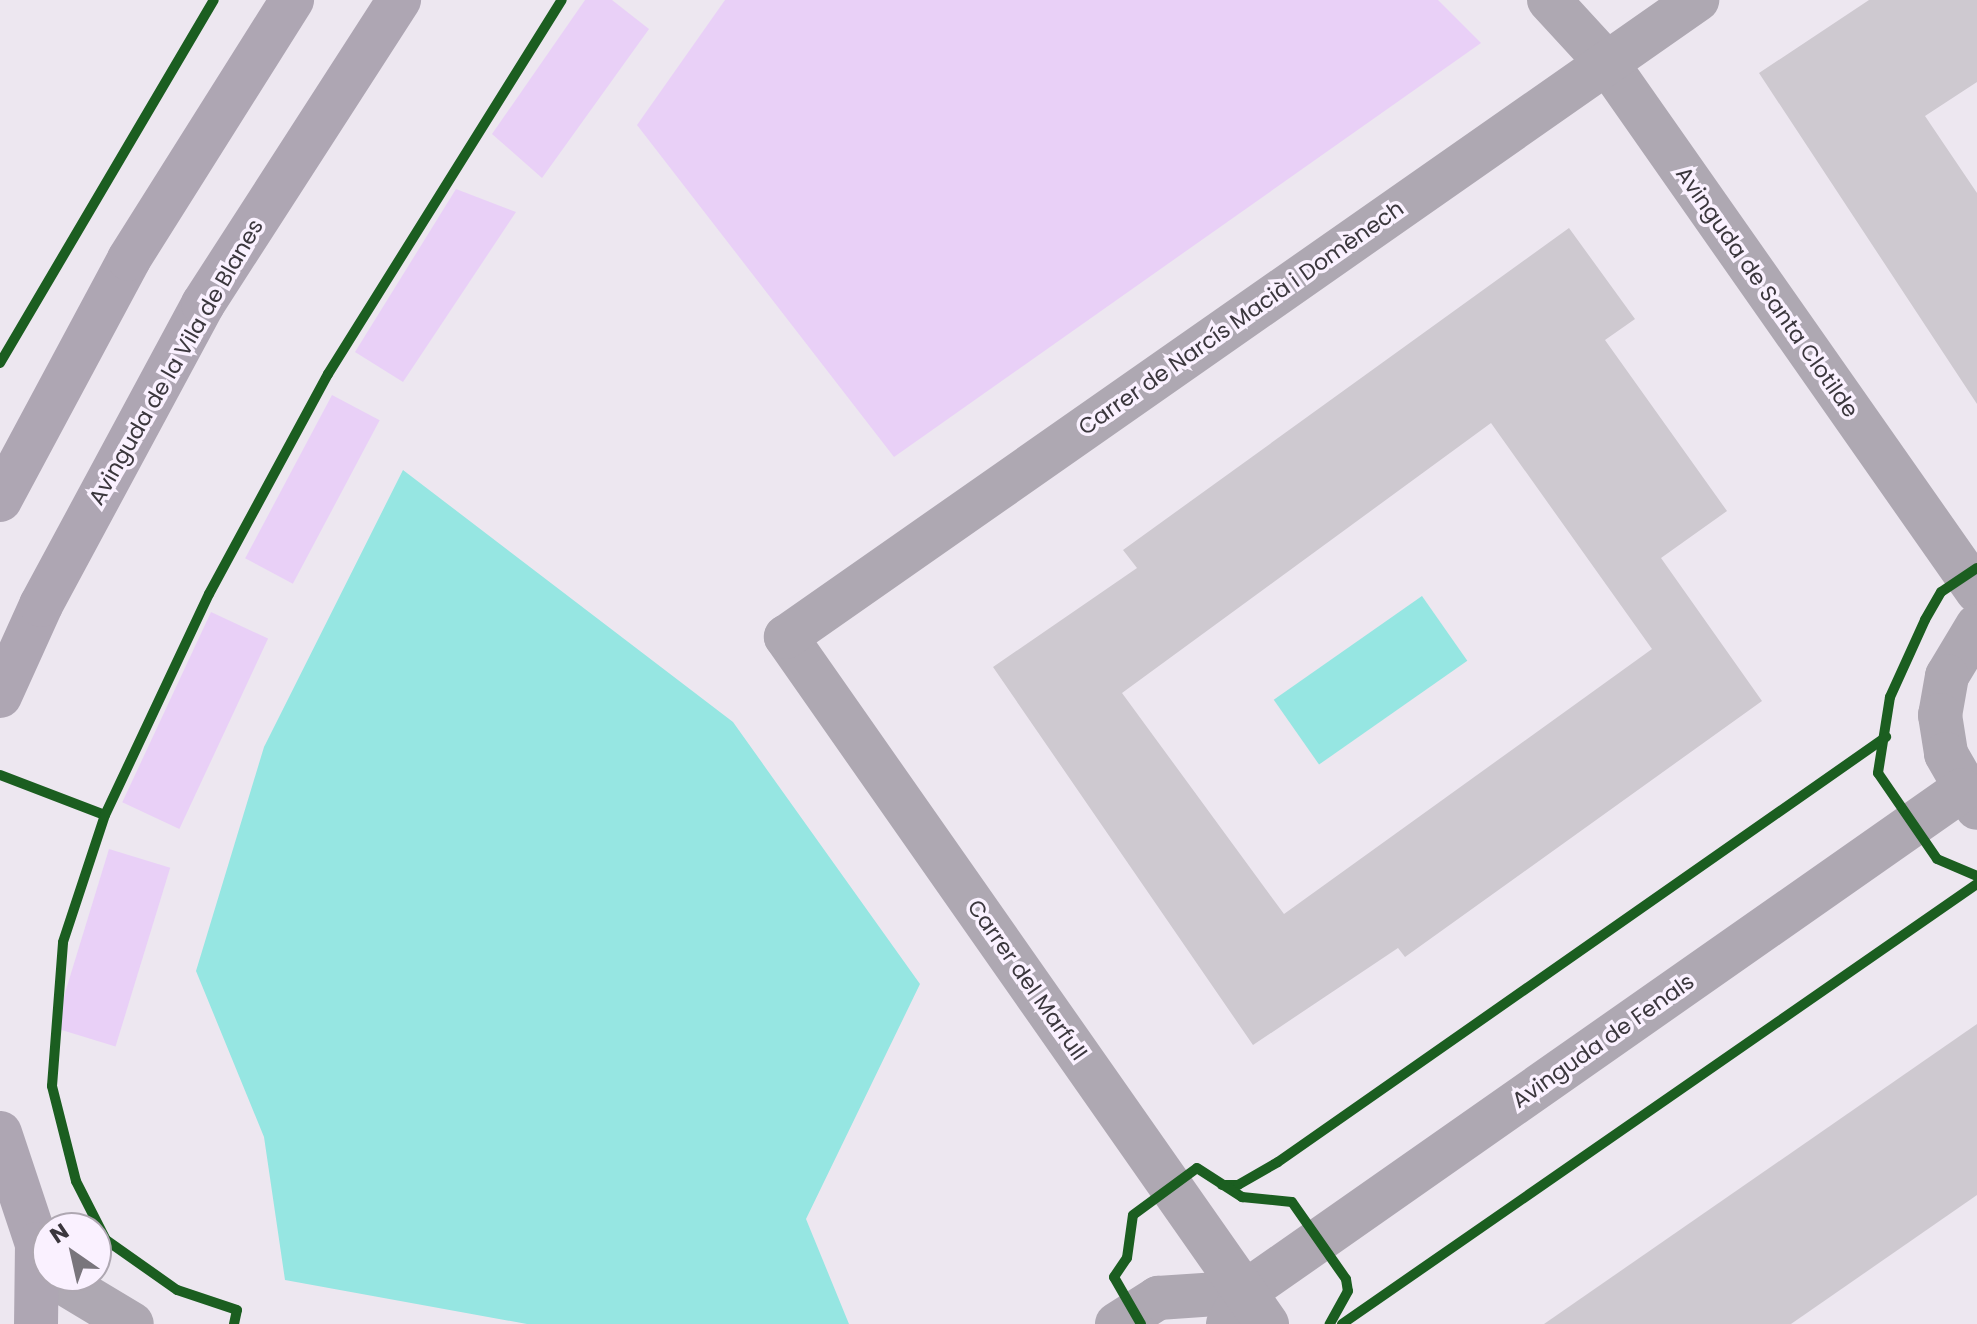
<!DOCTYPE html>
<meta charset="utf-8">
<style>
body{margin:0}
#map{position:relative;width:1977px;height:1324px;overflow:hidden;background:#ede7f0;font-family:Poppins,sans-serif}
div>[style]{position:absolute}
.green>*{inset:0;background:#e9d0f7;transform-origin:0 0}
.water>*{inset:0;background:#96e6e2;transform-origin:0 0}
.building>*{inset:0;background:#cec9d0}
.minor>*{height:44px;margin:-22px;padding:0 22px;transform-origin:22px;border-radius:22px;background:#aea8b2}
.secondary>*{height:44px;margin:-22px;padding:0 22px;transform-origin:22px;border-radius:22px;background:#aea6b3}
.cycleway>*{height:10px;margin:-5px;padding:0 5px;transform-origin:5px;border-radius:5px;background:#1b5e20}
span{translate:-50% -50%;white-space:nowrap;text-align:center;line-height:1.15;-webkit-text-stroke:7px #faf1ff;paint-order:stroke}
.street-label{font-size:22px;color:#3b373d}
.north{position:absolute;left:32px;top:1212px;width:80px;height:80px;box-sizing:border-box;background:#faf1ff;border:2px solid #aea7b1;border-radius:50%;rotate:326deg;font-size:22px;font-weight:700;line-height:32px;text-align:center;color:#3b373d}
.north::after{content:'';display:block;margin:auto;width:28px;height:36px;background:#79757c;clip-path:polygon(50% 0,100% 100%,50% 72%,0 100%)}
</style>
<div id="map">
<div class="green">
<i style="clip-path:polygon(585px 0,612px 0,649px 29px,542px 178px,492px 134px)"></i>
<i style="clip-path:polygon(725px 0,1438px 0,1481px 43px,894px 457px,637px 125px)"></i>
<i style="clip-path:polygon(456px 189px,516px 212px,403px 382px,355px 352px)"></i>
<i style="left:332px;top:395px;width:54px;height:185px;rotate:28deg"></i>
<i style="left:211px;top:612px;width:63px;height:210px;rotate:25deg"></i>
<i style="left:109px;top:849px;width:64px;height:187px;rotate:17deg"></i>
</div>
<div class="water">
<i style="clip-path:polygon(403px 470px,733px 722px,920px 984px,806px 1219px,849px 1324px,527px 1324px,285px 1280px,264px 1137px,196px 971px,264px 747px)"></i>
<i style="left:1422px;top:596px;width:79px;height:181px;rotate:55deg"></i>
</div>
<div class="building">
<i style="clip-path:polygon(1869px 0,1977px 0,1977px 82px,1925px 116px,1977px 193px,1977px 404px,1759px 73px)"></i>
<i style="clip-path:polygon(evenodd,1569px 228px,1635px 319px,1605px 340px,1727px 511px,1661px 558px,1762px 701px,1405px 957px,1398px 948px,1253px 1045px,993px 667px,1137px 568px,1123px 550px,1569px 228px,1491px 423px,1652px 649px,1284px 914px,1122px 693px,1491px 423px)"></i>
<i style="clip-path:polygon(1977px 1024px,1977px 1195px,1791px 1324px,1544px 1324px)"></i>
</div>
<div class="minor">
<i style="left:1549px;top:0;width:86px;rotate:47.4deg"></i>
<i style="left:1607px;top:63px;width:645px;rotate:54.98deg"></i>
<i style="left:1977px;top:626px;width:58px;rotate:121deg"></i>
<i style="left:1947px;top:676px;width:40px;rotate:100deg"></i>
<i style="left:1940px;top:715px;width:39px;rotate:81deg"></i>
<i style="left:1946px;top:754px;width:62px;rotate:60.1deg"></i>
<i style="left:52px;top:1276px;width:93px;rotate:31deg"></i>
<i style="left:1117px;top:1324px;width:49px;rotate:-32.4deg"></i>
<i style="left:1158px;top:1298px;width:87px;rotate:-3.9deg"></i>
<i style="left:1228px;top:1324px;width:36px;rotate:-62deg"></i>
<i style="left:1245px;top:1292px;width:875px;rotate:-35deg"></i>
<i style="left:1267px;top:1324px;width:839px;rotate:-125deg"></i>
<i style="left:786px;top:637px;width:1112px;rotate:-34.96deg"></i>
</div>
<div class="secondary">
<i style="left:0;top:500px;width:273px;rotate:-61.8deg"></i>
<i style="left:129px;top:259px;width:306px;rotate:-57.8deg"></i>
<i style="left:0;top:696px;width:100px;rotate:-65.7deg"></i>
<i style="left:41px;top:605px;width:342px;rotate:-61.7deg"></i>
<i style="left:203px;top:304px;width:362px;rotate:-57.2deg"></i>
<i style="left:0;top:1133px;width:117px;rotate:71.6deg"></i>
<i style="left:37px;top:1244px;width:80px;rotate:90.7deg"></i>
</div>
<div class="cycleway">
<i style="left:0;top:363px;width:421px;rotate:-59.5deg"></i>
<i style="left:1977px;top:568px;width:43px;rotate:146.3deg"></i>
<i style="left:1941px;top:592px;width:32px;rotate:120deg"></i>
<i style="left:1925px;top:620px;width:85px;rotate:114.4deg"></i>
<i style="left:1890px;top:697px;width:77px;rotate:99deg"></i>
<i style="left:1878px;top:773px;width:104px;rotate:55.5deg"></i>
<i style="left:1937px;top:859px;width:43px;rotate:23deg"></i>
<i style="left:0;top:775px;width:112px;rotate:20.9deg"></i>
<i style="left:1222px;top:1185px;width:16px"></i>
<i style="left:1238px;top:1185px;width:46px;rotate:-29.9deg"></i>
<i style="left:1278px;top:1162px;width:742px;rotate:-34.95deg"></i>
<i style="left:234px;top:1324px;width:14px;rotate:-78deg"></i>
<i style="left:237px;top:1310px;width:63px;rotate:-161.6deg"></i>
<i style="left:177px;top:1290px;width:87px;rotate:-144.8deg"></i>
<i style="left:106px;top:1240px;width:66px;rotate:-117deg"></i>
<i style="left:76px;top:1181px;width:98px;rotate:-104.2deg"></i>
<i style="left:52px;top:1086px;width:144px;rotate:-85.6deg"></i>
<i style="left:63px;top:942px;width:134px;rotate:-71.7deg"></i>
<i style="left:105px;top:815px;width:244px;rotate:-64.8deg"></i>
<i style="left:209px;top:594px;width:250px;rotate:-61.6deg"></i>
<i style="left:328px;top:374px;width:441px;rotate:-58deg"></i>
<i style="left:1141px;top:1324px;width:54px;rotate:-119.9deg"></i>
<i style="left:1114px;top:1277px;width:23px;rotate:-56deg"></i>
<i style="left:1127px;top:1258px;width:43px;rotate:-82.1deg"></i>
<i style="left:1133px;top:1215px;width:79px;rotate:-36.3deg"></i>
<i style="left:1197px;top:1168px;width:54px;rotate:32.8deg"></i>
<i style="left:1242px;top:1197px;width:50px;rotate:5.7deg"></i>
<i style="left:1292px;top:1202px;width:94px;rotate:55deg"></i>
<i style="left:1346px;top:1279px;width:12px;rotate:81deg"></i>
<i style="left:1348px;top:1291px;width:38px;rotate:119deg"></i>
<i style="left:1342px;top:1324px;width:773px;rotate:-34.72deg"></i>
</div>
<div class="street-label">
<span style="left:1767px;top:292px;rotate:55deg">Avinguda de Santa Clotilde</span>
<span style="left:1241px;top:318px;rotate:-35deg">Carrer de Narcís Macià i Domènech</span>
<span style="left:176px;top:362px;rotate:-60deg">Avinguda de la Vila de Blanes</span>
<span style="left:1027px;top:980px;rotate:55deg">Carrer del Marfull</span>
<span style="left:1603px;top:1041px;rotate:-35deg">Avinguda de Fenals</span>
</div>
<div class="north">N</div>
</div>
